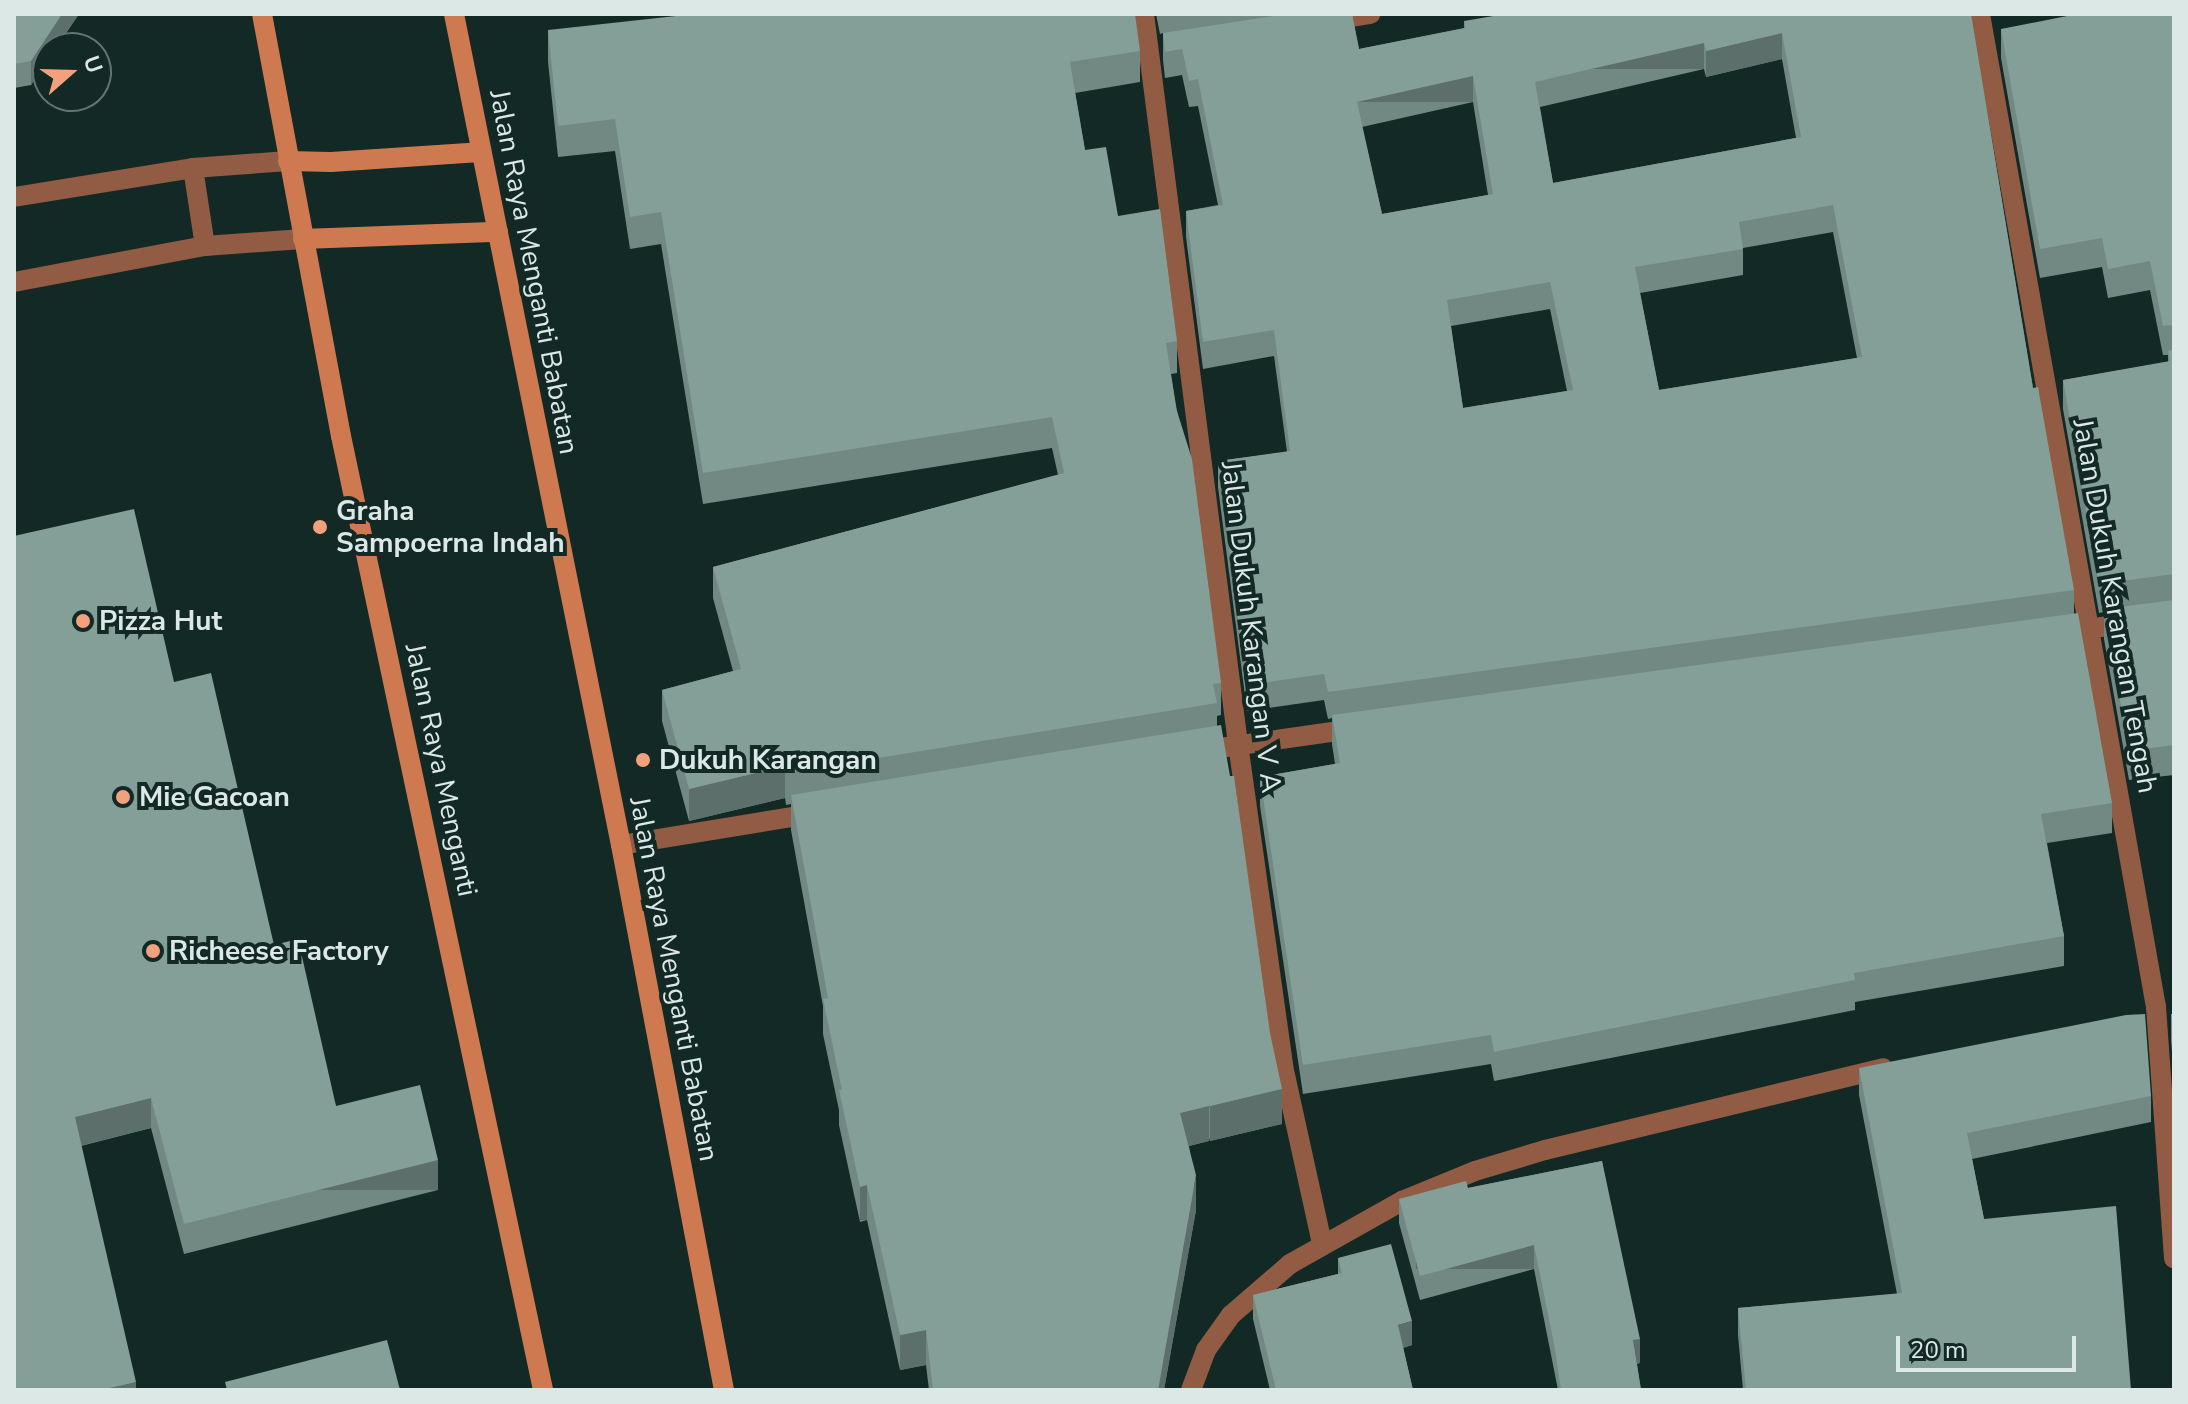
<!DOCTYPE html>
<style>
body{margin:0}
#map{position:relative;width:2188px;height:1404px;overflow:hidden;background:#132925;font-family:"Nunito Sans",sans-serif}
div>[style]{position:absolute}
.street>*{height:20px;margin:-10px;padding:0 10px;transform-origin:10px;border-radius:10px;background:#915c43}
.secondary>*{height:20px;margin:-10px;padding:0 10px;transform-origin:10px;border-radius:10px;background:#cf7951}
.wall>*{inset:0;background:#728883}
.shaded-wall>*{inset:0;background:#5c6f6a;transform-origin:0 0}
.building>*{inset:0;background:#849e98}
.dots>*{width:22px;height:22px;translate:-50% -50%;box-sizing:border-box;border:4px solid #132925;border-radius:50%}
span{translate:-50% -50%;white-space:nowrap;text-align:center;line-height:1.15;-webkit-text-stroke:8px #132925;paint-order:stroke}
.street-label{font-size:28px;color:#dbe8e5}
.poi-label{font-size:28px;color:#dbe8e5;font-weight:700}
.left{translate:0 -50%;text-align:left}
.frame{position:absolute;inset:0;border:16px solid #dbe8e5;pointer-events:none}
.north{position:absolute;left:32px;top:32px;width:80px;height:80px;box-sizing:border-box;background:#132925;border:2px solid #637572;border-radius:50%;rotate:70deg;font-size:22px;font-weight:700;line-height:32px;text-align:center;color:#dbe8e5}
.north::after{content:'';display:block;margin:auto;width:28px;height:36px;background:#f1a17d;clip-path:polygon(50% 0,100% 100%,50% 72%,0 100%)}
.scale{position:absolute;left:1896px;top:1336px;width:180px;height:36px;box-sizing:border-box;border:4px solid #dbe8e5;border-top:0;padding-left:10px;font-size:24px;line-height:28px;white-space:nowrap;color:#dbe8e5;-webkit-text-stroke:6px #132925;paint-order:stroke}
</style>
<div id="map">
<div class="street">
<i style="left:1144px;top:14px;width:736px;rotate:82.66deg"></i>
<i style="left:1238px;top:744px;width:325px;rotate:82deg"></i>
<i style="left:1283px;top:1066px;width:182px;rotate:77.6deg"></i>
<i style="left:1980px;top:14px;width:1008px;rotate:79.95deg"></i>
<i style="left:2156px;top:1007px;width:252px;rotate:85.9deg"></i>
<i style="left:1326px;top:21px;width:45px;rotate:-9deg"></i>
<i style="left:193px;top:168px;width:79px;rotate:81.3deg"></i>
<i style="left:14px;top:197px;width:181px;rotate:-9.2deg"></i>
<i style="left:193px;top:168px;width:95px;rotate:-4.2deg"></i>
<i style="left:14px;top:282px;width:194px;rotate:-10.7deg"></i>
<i style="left:205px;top:246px;width:98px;rotate:-4.1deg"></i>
<i style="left:2055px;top:634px;width:120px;rotate:-8.6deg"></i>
<i style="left:1199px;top:751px;width:161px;rotate:-8.2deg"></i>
<i style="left:621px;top:845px;width:198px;rotate:-9.3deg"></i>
<i style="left:1191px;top:1390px;width:43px;rotate:-69.4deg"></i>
<i style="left:1206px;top:1350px;width:43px;rotate:-54.5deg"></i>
<i style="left:1231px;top:1315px;width:78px;rotate:-40.8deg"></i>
<i style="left:1290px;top:1264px;width:129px;rotate:-29.4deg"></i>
<i style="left:1402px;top:1201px;width:79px;rotate:-22.3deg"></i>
<i style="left:1475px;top:1171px;width:73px;rotate:-16.7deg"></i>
<i style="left:1545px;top:1150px;width:348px;rotate:-13.6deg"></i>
</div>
<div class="secondary">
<i style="left:262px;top:14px;width:429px;rotate:79.4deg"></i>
<i style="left:341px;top:436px;width:975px;rotate:78.04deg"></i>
<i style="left:454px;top:14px;width:848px;rotate:78.64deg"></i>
<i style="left:621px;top:845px;width:555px;rotate:79.3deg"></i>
<i style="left:288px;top:161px;width:43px;rotate:1.3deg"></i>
<i style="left:331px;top:162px;width:149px;rotate:-3.8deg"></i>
<i style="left:303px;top:239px;width:195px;rotate:-2.1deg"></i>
</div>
<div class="wall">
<i style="clip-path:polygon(14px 14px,79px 14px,56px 48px,48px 48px,48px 60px,31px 85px,14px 88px)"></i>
<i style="clip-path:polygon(evenodd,1156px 14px,1352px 14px,1359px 49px,1464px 28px,1464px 21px,1971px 14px,2033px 388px,2074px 590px,2074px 613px,2112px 803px,2112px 833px,2047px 843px,2064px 936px,2064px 966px,1855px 1002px,1855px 1010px,1494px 1081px,1491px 1064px,1303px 1094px,1260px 806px,1260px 777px,1335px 764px,1332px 744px,1332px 718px,1328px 719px,1324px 700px,1247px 711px,1218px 487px,1218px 461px,1287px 452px,1274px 356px,1203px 369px,1186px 237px,1186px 211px,1218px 205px,1198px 106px,1189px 107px,1182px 75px,1165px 78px,1163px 60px,1163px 33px,1160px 34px,1156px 14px,1782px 59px,1796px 138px,1553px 183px,1540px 107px,1704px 69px,1706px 77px,1782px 59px,1156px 14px,1473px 102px,1488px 195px,1382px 214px,1362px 127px,1473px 102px,1156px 14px,1833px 232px,1857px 358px,1659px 390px,1640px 293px,1743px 275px,1743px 248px,1833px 232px,1156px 14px,1550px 309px,1567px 391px,1463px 408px,1451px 326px,1550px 309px)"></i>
<i style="clip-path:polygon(2174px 14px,2174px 775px,2129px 780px,2104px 639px,2104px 612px,2099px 613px,2063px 409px,2063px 380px,2168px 362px,2168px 355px,2163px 355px,2150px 290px,2108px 298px,2102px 267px,2040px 278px,2001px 58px,2001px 29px)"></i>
<i style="clip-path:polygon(548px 30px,1140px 51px,1140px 82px,1075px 93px,1085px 150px,1118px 216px,1177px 341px,1177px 373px,1171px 374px,1221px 683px,1221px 715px,1217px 716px,1217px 726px,1282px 1124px,1210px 1141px,1209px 1138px,1209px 1141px,1189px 1146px,1196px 1210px,1164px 1390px,929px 1390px,926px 1365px,900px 1370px,867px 1220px,860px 1222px,839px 1125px,839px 1110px,823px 1034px,823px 1006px,791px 830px,791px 804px,786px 805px,785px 798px,689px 821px,662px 721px,662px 690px,733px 671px,713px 598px,713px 567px,1058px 475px,1052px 448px,703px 504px,661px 244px,630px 249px,615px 151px,558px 157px,548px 62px)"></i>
<i style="clip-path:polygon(174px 682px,336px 1106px,438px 1190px,184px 1254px,151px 1128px,81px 1146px,136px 1390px,14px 1390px)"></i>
<i style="clip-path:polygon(2171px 1014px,2174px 1014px,2174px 1076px,2171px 1040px)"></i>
<i style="clip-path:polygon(1859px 1068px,2151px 1096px,2151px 1122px,1972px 1159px,1984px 1219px,2131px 1390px,1743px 1390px,1738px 1335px,1738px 1308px,1897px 1294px,1859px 1095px)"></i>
<i style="clip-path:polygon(1602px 1161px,1640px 1363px,1637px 1364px,1641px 1390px,1558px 1390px,1534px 1269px,1420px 1300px,1399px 1223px,1399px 1199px,1468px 1188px)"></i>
<i style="clip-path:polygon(1338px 1258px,1412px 1345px,1403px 1348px,1413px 1390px,1270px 1390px,1253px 1319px,1253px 1295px,1338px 1274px)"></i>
</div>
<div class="shaded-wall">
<i style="clip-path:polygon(62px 14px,79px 14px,56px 48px,48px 48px,48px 60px,31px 85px,31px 61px)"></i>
<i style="clip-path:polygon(1782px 33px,1782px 59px,1706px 77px,1706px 51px)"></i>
<i style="left:1704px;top:43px;width:26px;height:173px;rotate:90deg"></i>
<i style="left:1473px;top:76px;width:26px;height:119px;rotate:90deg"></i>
<i style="clip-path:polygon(785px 766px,785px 798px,689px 821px,689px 789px)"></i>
<i style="clip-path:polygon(1282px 1089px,1282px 1124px,1210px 1141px,1210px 1106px)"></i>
<i style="clip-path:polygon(151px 1098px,151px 1128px,75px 1147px,75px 1117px)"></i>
<i style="clip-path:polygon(1209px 1103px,1209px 1141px,1180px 1148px,1180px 1113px)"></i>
<i style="left:438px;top:1160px;width:30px;height:262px;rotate:90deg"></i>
<i style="clip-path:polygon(1196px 1175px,1196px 1210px,1164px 1390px,1158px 1390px)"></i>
<i style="left:867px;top:1185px;width:35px;height:7px;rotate:90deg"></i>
<i style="left:1534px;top:1245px;width:24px;height:118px;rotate:90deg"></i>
<i style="clip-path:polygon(1412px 1321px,1412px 1345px,1398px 1349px,1398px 1325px)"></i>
<i style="clip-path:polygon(926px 1330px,926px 1365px,900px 1370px,900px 1335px)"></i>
<i style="left:1640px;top:1339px;width:24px;height:7px;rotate:90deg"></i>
<i style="clip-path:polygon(136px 1382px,136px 1390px,100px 1390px)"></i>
</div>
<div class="building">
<i style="clip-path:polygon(14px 14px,62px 14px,31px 61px,14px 64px)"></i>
<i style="clip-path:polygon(694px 14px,1135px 14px,1140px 51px,1070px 62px,1085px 150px,1106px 147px,1118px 216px,1160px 209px,1177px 341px,1166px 343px,1176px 408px,1192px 459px,1221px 683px,1213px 684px,1217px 703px,786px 773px,785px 766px,689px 789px,662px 690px,741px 669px,713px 567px,1064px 473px,1052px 417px,703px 473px,661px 212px,630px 217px,615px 119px,558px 126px,548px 30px)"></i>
<i style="clip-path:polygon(evenodd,1286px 14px,1352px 14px,1359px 49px,1466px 28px,1464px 21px,1505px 14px,1971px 14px,2033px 388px,2038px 387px,2074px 590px,1328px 692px,1324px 674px,1247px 685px,1218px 461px,1290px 451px,1274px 330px,1203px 342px,1186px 211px,1223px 205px,1198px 79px,1189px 81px,1182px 49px,1165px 52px,1163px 33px,1286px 14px,1782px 33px,1801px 137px,1553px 183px,1535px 82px,1704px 43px,1706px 51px,1782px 33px,1286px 14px,1473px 76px,1493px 194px,1382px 214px,1357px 102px,1473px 76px,1286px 14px,1833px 205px,1862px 357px,1659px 390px,1635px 267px,1743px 249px,1739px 222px,1833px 205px,1286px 14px,1550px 282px,1573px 390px,1463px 408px,1447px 300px,1550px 282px)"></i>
<i style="clip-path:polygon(2077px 14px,2174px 14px,2174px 325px,2163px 326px,2150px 261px,2108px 269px,2102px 238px,2040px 249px,2001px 29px)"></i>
<i style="clip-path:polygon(2174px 349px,2174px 574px,2099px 584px,2063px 380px,2170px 361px,2168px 351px)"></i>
<i style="clip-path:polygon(134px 509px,174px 682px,211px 673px,274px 945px,298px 939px,336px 1106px,420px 1085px,438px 1160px,184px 1224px,151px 1098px,75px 1117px,136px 1382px,100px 1390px,14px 1390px,14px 536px)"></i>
<i style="clip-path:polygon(2174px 600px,2174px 745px,2129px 751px,2104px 609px)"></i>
<i style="clip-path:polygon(2078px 613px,2112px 803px,2041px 814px,2064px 936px,1854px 973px,1855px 980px,1494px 1052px,1491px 1035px,1303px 1065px,1260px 777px,1340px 763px,1332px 715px)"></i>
<i style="clip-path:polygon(1221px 725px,1230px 776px,1234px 776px,1270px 1033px,1282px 1089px,1210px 1106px,1209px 1103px,1209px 1106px,1180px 1113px,1196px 1175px,1158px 1390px,933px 1390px,926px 1330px,900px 1335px,867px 1185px,860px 1187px,839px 1090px,842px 1090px,823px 999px,828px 998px,791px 795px)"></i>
<i style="clip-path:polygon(2145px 1014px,2151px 1096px,1967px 1133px,1984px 1219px,2116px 1206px,2131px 1390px,1746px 1390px,1738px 1308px,1902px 1293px,1859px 1068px,2126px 1015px)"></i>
<i style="clip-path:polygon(2171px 1014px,2174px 1014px,2174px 1050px)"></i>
<i style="clip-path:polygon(1602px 1161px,1640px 1339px,1633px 1340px,1641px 1390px,1561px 1390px,1555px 1349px,1534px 1245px,1420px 1276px,1399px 1199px,1466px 1181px,1468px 1188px)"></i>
<i style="clip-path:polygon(1391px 1244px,1412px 1321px,1398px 1325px,1413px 1390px,1276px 1390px,1253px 1295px,1342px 1273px,1338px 1258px)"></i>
<i style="clip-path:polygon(387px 1340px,400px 1390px,227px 1390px,225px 1382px)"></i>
</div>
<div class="dots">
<i style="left:320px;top:527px;background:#f1a17d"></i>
<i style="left:83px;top:621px;background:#f1a17d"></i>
<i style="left:643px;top:760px;background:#f1a17d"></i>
<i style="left:123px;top:797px;background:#f1a17d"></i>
<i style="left:153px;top:951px;background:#f1a17d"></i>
</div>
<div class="street-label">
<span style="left:534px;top:272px;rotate:79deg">Jalan Raya Menganti Babatan</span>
<span style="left:2115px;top:606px;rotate:80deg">Jalan Dukuh Karangan Tengah</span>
<span style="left:1251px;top:627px;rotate:83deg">Jalan Dukuh Karangan V A</span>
<span style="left:441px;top:770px;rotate:78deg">Jalan Raya Menganti</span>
<span style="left:674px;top:979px;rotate:79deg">Jalan Raya Menganti Babatan</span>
</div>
<div class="poi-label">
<span class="left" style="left:336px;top:527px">Graha<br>Sampoerna Indah</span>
<span class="left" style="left:99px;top:621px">Pizza Hut</span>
<span class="left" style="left:659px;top:760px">Dukuh Karangan</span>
<span class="left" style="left:139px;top:797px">Mie Gacoan</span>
<span class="left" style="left:169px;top:951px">Richeese Factory</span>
</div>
<div class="frame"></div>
<div class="north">U</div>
<div class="scale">20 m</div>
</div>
